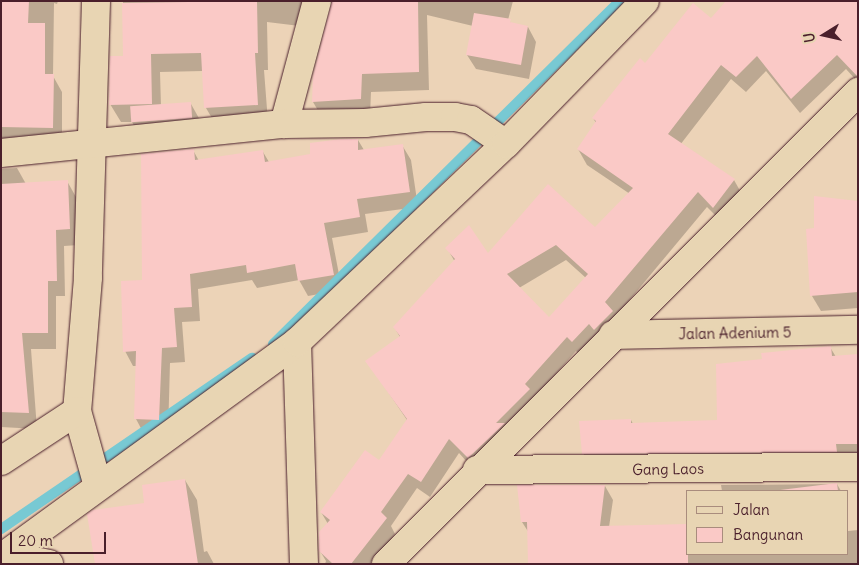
<!DOCTYPE html>
<style>
body{margin:0}
#map{position:relative;width:859px;height:565px;overflow:hidden;background:#ecd3b7;font-family:Delius,sans-serif}
div>[style]{position:absolute}
.shadow>*{inset:0;background:#0003}
.stream>*{height:10px;margin:-5px;padding:0 5px;transform-origin:5px;border-radius:5px;background:#78c9d3}
.building>*{inset:0;background:#fac9c6;transform-origin:0 0}
.roads{filter:drop-shadow(0 0 1px #4a1f2b) drop-shadow(0 0 1px #4a1f2b)}
.street>*{height:28px;margin:-14px;padding:0 14px;transform-origin:14px;border-radius:14px;background:#e8d5b3}
span{translate:-50% -50%;white-space:nowrap;text-align:center;line-height:1.15;-webkit-text-stroke:4px #e8d5b3;paint-order:stroke}
.street-label{font-size:15px;color:#4a1f2b}
.frame{position:absolute;inset:0;border:2px solid #4a1f2b;pointer-events:none}
.legend{position:absolute;left:686px;top:490px;width:162px;height:65px;box-sizing:border-box;background:#e8d5b3;border:1px solid #a98c7d;margin:0;padding:6px 9px;list-style:none;font-size:15px;color:#4a1f2b}
.legend li{display:flex;align-items:center;gap:10px;height:25px}
.legend b{width:25px;border:1px solid #a98c7d}
.north{position:absolute;left:799px;top:10px;width:50px;height:50px;-webkit-text-stroke:4px #e8d5b3;paint-order:stroke;rotate:260deg;font-size:14px;font-weight:700;line-height:20px;text-align:center;color:#4a1f2b}
.north::after{content:'';display:block;margin:auto;width:18px;height:22px;background:#4a1f2b;clip-path:polygon(50% 0,100% 100%,50% 72%,0 100%)}
.scale{position:absolute;left:10px;top:532px;width:96px;height:22px;box-sizing:border-box;border:2px solid #4a1f2b;border-top:0;padding-left:6px;font-size:15px;line-height:18px;white-space:nowrap;color:#4a1f2b;-webkit-text-stroke:4px #e8d5b3;paint-order:stroke}
</style>
<div id="map">
<div class="shadow">
<i style="clip-path:polygon(1px 1px,58px 1px,57px 4px,54px 3px,53px 76px,62px 92px,62px 143px,1px 156px)"></i>
<i style="clip-path:polygon(123px 1px,513px 1px,508px 20px,512px 24px,528px 27px,536px 42px,529px 79px,476px 69px,467px 55px,473px 26px,427px 15px,429px 90px,371px 92px,370px 117px,323px 119px,313px 102px,334px 3px,324px 3px,308px 27px,267px 22px,268px 70px,264px 70px,268px 122px,216px 125px,206px 108px,203px 71px,160px 72px,161px 106px,191px 104px,200px 120px,142px 140px,132px 122px,121px 122px,110px 104px,124px 57px)"></i>
<i style="clip-path:polygon(evenodd,858px 1px,858px 77px,855px 79px,846px 69px,800px 113px,766px 71px,746px 92px,731px 79px,680px 145px,734px 180px,743px 196px,723px 223px,707px 207px,582px 357px,576px 351px,534px 399px,477px 473px,459px 453px,430px 497px,417px 488px,391px 526px,395px 534px,372px 564px,325px 564px,326px 561px,320px 551px,328px 524px,321px 512px,380px 462px,407px 420px,367px 361px,400px 337px,394px 327px,455px 262px,447px 248px,488px 255px,595px 229px,630px 194px,587px 165px,578px 149px,596px 123px,593px 118px,646px 64px,711px 20px,858px 1px,566px 260px,586px 278px,549px 319px,519px 288px,566px 260px)"></i>
<i style="clip-path:polygon(358px 140px,364px 150px,402px 145px,411px 160px,418px 207px,365px 214px,368px 232px,332px 238px,342px 290px,308px 296px,299px 280px,257px 288px,252px 280px,198px 289px,200px 321px,182px 322px,185px 362px,170px 363px,168px 435px,144px 434px,136px 419px,137px 366px,133px 366px,125px 351px,144px 281px,193px 150px,199px 161px,263px 152px,269px 162px,311px 155px)"></i>
<i style="clip-path:polygon(17px 168px,26px 184px,67px 181px,76px 197px,79px 245px,64px 246px,65px 296px,56px 296px,56px 349px,31px 349px,37px 429px,1px 427px,1px 169px)"></i>
<i style="clip-path:polygon(858px 203px,858px 308px,821px 311px,812px 296px,816px 229px)"></i>
<i style="clip-path:polygon(830px 347px,836px 357px,858px 356px,858px 460px,593px 470px,583px 453px,631px 420px,633px 424px,719px 421px,764px 360px)"></i>
<i style="clip-path:polygon(185px 480px,197px 500px,204px 552px,207px 551px,214px 564px,102px 564px,146px 504px)"></i>
<i style="clip-path:polygon(837px 484px,841px 491px,722px 491px,721px 485px)"></i>
<i style="clip-path:polygon(605px 486px,613px 500px,609px 527px,688px 554px,848px 554px,848px 531px,858px 530px,858px 564px,529px 564px,529px 533px,522px 522px,519px 487px)"></i>
</div>
<div class="stream">
<i style="left:273px;top:344px;width:488px;rotate:-44.7deg"></i>
<i style="left:1px;top:529px;width:304px;rotate:-34.3deg"></i>
</div>
<div class="building">
<i style="clip-path:polygon(1px 1px,29px 1px,28px 23px,45px 23px,45px 74px,54px 74px,53px 128px,1px 127px)"></i>
<i style="clip-path:polygon(257px 1px,258px 53px,255px 53px,258px 105px,204px 108px,201px 53px,151px 54px,152px 104px,109px 105px,110px 56px,123px 56px,122px 3px)"></i>
<i style="clip-path:polygon(332px 1px,418px 1px,419px 72px,362px 74px,361px 99px,312px 102px,313px 76px)"></i>
<i style="clip-path:polygon(evenodd,726px 1px,858px 1px,858px 77px,837px 55px,791px 99px,757px 56px,736px 77px,721px 65px,668px 134px,735px 179px,713px 208px,698px 192px,605px 302px,613px 311px,594px 330px,589px 324px,572px 342px,567px 337px,525px 384px,530px 389px,496px 423px,505px 423px,468px 458px,449px 439px,421px 482px,408px 474px,381px 512px,387px 518px,351px 564px,333px 564px,319px 551px,319px 532px,330px 520px,320px 512px,365px 450px,379px 460px,407px 419px,365px 361px,400px 336px,393px 327px,455px 259px,445px 248px,469px 225px,488px 253px,548px 184px,595px 227px,633px 188px,577px 149px,596px 121px,592px 118px,640px 58px,645px 63px,693px 3px,711px 18px,726px 1px,556px 245px,588px 274px,549px 317px,507px 274px,556px 245px)"></i>
<i style="clip-path:polygon(474px 13px,511px 19px,510px 22px,528px 26px,521px 65px,466px 55px)"></i>
<i style="left:191px;top:102px;width:16px;height:61px;rotate:86deg"></i>
<i style="clip-path:polygon(341px 139px,358px 139px,358px 150px,403px 144px,410px 192px,357px 199px,360px 217px,324px 223px,334px 275px,298px 281px,295px 264px,247px 273px,246px 265px,190px 274px,192px 307px,174px 308px,177px 347px,162px 348px,159px 420px,134px 419px,136px 351px,123px 352px,121px 281px,142px 280px,141px 154px,194px 149px,195px 160px,263px 150px,265px 162px,310px 154px,310px 143px)"></i>
<i style="clip-path:polygon(68px 180px,70px 229px,56px 230px,57px 281px,48px 281px,48px 333px,22px 333px,29px 413px,1px 412px,1px 184px)"></i>
<i style="clip-path:polygon(814px 196px,858px 201px,858px 292px,810px 296px,806px 229px,814px 228px)"></i>
<i style="clip-path:polygon(831px 346px,832px 356px,858px 354px,858px 444px,836px 444px,837px 452px,582px 454px,579px 421px,631px 419px,631px 423px,717px 420px,716px 364px,762px 359px,761px 353px)"></i>
<i style="clip-path:polygon(185px 479px,198px 564px,95px 564px,87px 514px,93px 510px,144px 503px,142px 485px)"></i>
<i style="left:837px;top:483px;width:8px;height:117px;rotate:83deg"></i>
<i style="clip-path:polygon(517px 485px,605px 485px,600px 526px,688px 524px,688px 563px,528px 564px,527px 522px,521px 522px)"></i>
</div>
<div class="roads">
<div class="street">
<i style="left:96px;top:1px;width:277px;rotate:91.7deg"></i>
<i style="left:88px;top:278px;width:133px;rotate:94.7deg"></i>
<i style="left:77px;top:411px;width:78px;rotate:74.4deg"></i>
<i style="left:284px;top:124px;width:127px;rotate:-75deg"></i>
<i style="left:1px;top:153px;width:284px;rotate:-5.9deg"></i>
<i style="left:284px;top:124px;width:81px;rotate:-0.7deg"></i>
<i style="left:365px;top:123px;width:61px;rotate:-5.6deg"></i>
<i style="left:426px;top:117px;width:29px"></i>
<i style="left:455px;top:117px;width:16px;rotate:11deg"></i>
<i style="left:471px;top:120px;width:42px;rotate:34.4deg"></i>
<i style="left:613px;top:335px;width:245px;rotate:-1.2deg"></i>
<i style="left:297px;top:342px;width:222px;rotate:88.2deg"></i>
<i style="left:1px;top:461px;width:91px;rotate:-33.3deg"></i>
<i style="left:477px;top:470px;width:381px;rotate:-0.5deg"></i>
<i style="left:5px;top:555px;width:45px;rotate:11.6deg"></i>
<i style="left:1px;top:558px;width:366px;rotate:-36.1deg"></i>
<i style="left:297px;top:342px;width:288px;rotate:-43.5deg"></i>
<i style="left:506px;top:144px;width:199px;rotate:-45.8deg"></i>
<i style="left:386px;top:564px;width:668px;rotate:-45deg"></i>
</div>
</div>
<div class="street-label">
<span style="left:735px;top:333px;rotate:-1deg">Jalan Adenium 5</span>
<span style="left:668px;top:469px;rotate:-1deg">Gang Laos</span>
</div>
<div class="frame"></div>
<ul class="legend">
<li><b style="height:6px;background:#e8d5b3"></b>Jalan</li>
<li><b style="height:14px;background:#fac9c6"></b>Bangunan</li>
</ul>
<div class="north">U</div>
<div class="scale">20 m</div>
</div>
